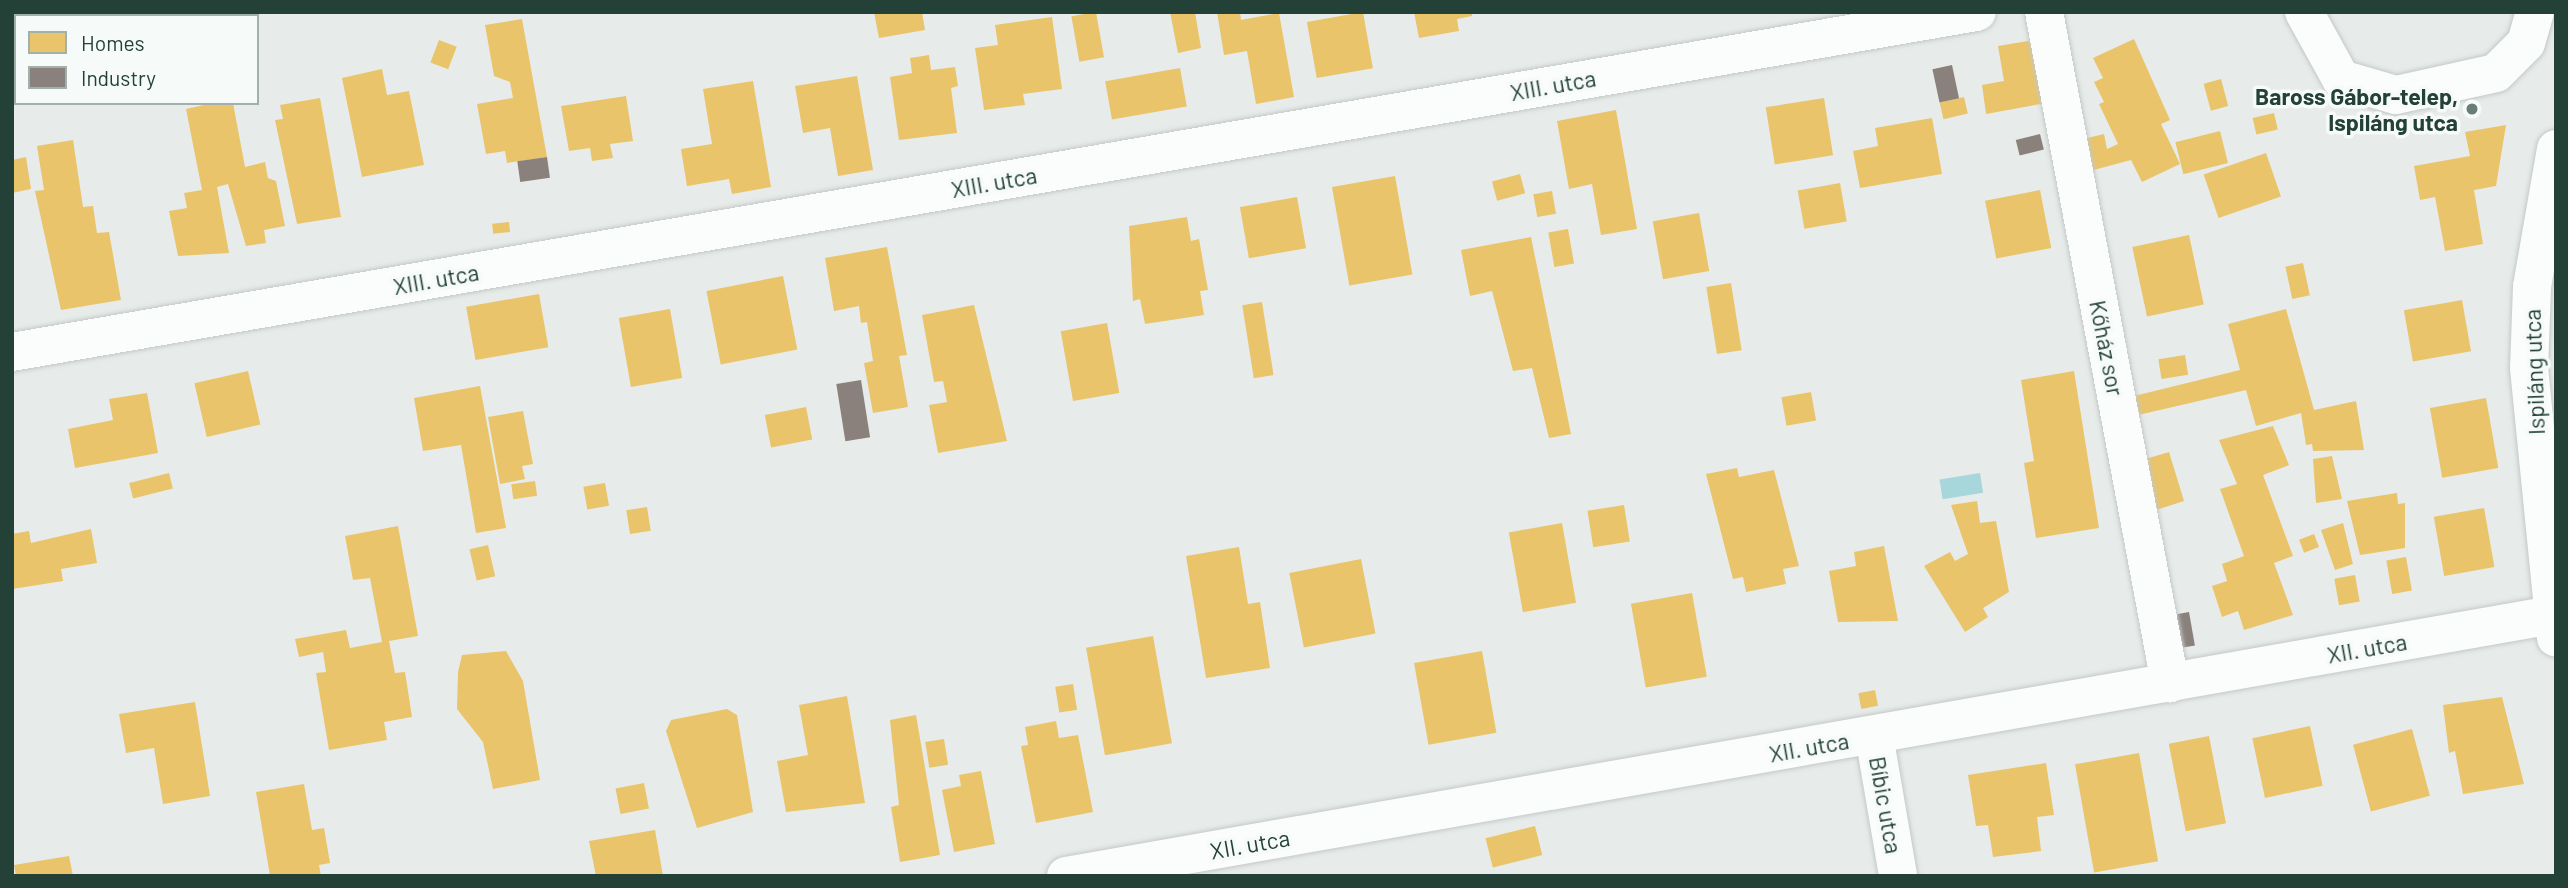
<!DOCTYPE html>
<meta charset="utf-8">
<style>
body{margin:0}
#map{position:relative;width:2568px;height:888px;overflow:hidden;background:#e7ecea;font-family:Barlow,sans-serif}
div>[style]{position:absolute}
.water>*{inset:0;background:#a7d6db;transform-origin:0 0}
.homes>*{inset:0;background:#e9c46a;transform-origin:0 0}
.industry>*{inset:0;background:#8a817c;transform-origin:0 0}
.roads{filter:drop-shadow(0 0 2px #c4c9c7) drop-shadow(0 0 2px #c4c9c7)}
.minor>*{height:38px;margin:-19px;padding:0 19px;transform-origin:19px;border-radius:19px;background:#fbfcfc}
.dots>*{width:19px;height:19px;translate:-50% -50%;box-sizing:border-box;border:4px solid #f6faf8;border-radius:50%}
span{translate:-50% -50%;white-space:nowrap;text-align:center;line-height:1.15;-webkit-text-stroke:7px #f6faf8;paint-order:stroke}
.street-label{font-size:23px;color:#234137}
.poi-label{font-size:23px;color:#234137;font-weight:700}
.right{translate:-100% -50%;text-align:right}
.frame{position:absolute;inset:0;border:14px solid #234137;pointer-events:none}
.legend{position:absolute;left:14px;top:14px;width:245px;height:91px;box-sizing:border-box;background:#f6faf8;border:2px solid #a2b0ab;margin:0;padding:9px 12px;list-style:none;font-size:21px;color:#234137}
.legend li{display:flex;align-items:center;gap:14px;height:35px}
.legend b{width:35px;border:2px solid #a2b0ab}
</style>
<div id="map">
<div class="water">
<i style="left:1980px;top:473px;width:20px;height:41px;rotate:81deg"></i>
</div>
<div class="homes">
<i style="clip-path:polygon(874px 12px,922px 12px,925px 30px,879px 38px)"></i>
<i style="left:1096px;top:12px;width:46px;height:25px;rotate:80deg"></i>
<i style="clip-path:polygon(1170px 12px,1195px 12px,1201px 48px,1178px 53px)"></i>
<i style="clip-path:polygon(1217px 12px,1240px 12px,1241px 20px,1279px 13px,1294px 97px,1256px 104px,1247px 51px,1224px 55px)"></i>
<i style="left:1363px;top:12px;width:57px;height:57px;rotate:80deg"></i>
<i style="clip-path:polygon(1414px 12px,1472px 12px,1472px 16px,1457px 19px,1459px 31px,1419px 38px)"></i>
<i style="clip-path:polygon(1052px 17px,1062px 89px,1023px 94px,1025px 105px,984px 110px,975px 48px,998px 45px,995px 25px)"></i>
<i style="clip-path:polygon(522px 19px,547px 157px,507px 163px,505px 151px,486px 154px,477px 104px,513px 98px,510px 82px,494px 76px,485px 25px)"></i>
<i style="clip-path:polygon(2040px 39px,2051px 102px,1986px 114px,1982px 85px,2004px 81px,1998px 46px)"></i>
<i style="clip-path:polygon(2134px 39px,2170px 120px,2161px 124px,2180px 164px,2142px 182px,2131px 160px,2086px 172px,2079px 140px,2104px 134px,2107px 149px,2118px 144px,2099px 104px,2104px 102px,2094px 82px,2103px 78px,2093px 58px)"></i>
<i style="left:439px;top:40px;width:19px;height:24px;rotate:21deg"></i>
<i style="clip-path:polygon(929px 55px,931px 70px,955px 67px,958px 86px,951px 88px,957px 133px,899px 140px,890px 77px,912px 73px,910px 58px)"></i>
<i style="left:1180px;top:68px;width:39px;height:76px;rotate:80deg"></i>
<i style="clip-path:polygon(382px 69px,387px 95px,409px 91px,424px 165px,362px 177px,342px 78px)"></i>
<i style="clip-path:polygon(857px 76px,873px 170px,838px 176px,830px 128px,803px 133px,795px 86px)"></i>
<i style="left:2221px;top:79px;width:28px;height:18px;rotate:75deg"></i>
<i style="clip-path:polygon(753px 81px,771px 187px,732px 194px,729px 179px,687px 186px,681px 149px,712px 144px,703px 89px)"></i>
<i style="clip-path:polygon(626px 96px,633px 141px,610px 144px,613px 158px,592px 161px,590px 148px,569px 151px,561px 106px)"></i>
<i style="left:1964px;top:97px;width:17px;height:25px;rotate:77deg"></i>
<i style="clip-path:polygon(320px 98px,341px 217px,297px 224px,275px 120px,283px 119px,280px 105px)"></i>
<i style="left:1824px;top:98px;width:58px;height:59px;rotate:81deg"></i>
<i style="clip-path:polygon(213px 103px,233px 103px,245px 167px,265px 162px,268px 178px,276px 181px,285px 226px,264px 230px,266px 243px,246px 246px,228px 184px,217px 187px,229px 253px,178px 256px,169px 211px,187px 208px,184px 193px,202px 190px,186px 109px)"></i>
<i style="clip-path:polygon(1616px 110px,1637px 229px,1601px 235px,1592px 184px,1569px 189px,1557px 121px)"></i>
<i style="left:2274px;top:113px;width:17px;height:22px;rotate:77deg"></i>
<i style="clip-path:polygon(1932px 118px,1942px 174px,1860px 188px,1853px 151px,1878px 146px,1875px 128px)"></i>
<i style="clip-path:polygon(2506px 125px,2496px 186px,2474px 190px,2483px 244px,2445px 251px,2435px 197px,2420px 200px,2414px 166px,2470px 156px,2465px 132px)"></i>
<i style="left:2220px;top:131px;width:33px;height:46px;rotate:76deg"></i>
<i style="clip-path:polygon(73px 140px,83px 207px,93px 206px,97px 233px,109px 232px,121px 300px,61px 310px,35px 191px,44px 190px,37px 146px)"></i>
<i style="left:2266px;top:153px;width:46px;height:66px;rotate:71deg"></i>
<i style="clip-path:polygon(26px 157px,31px 189px,12px 193px,12px 160px)"></i>
<i style="left:1520px;top:174px;width:20px;height:29px;rotate:75deg"></i>
<i style="left:1395px;top:176px;width:100px;height:64px;rotate:80deg"></i>
<i style="left:1840px;top:183px;width:39px;height:43px;rotate:80deg"></i>
<i style="left:2040px;top:190px;width:59px;height:56px;rotate:79deg"></i>
<i style="left:1552px;top:191px;width:23px;height:19px;rotate:80deg"></i>
<i style="left:1297px;top:197px;width:52px;height:58px;rotate:80deg"></i>
<i style="left:1699px;top:213px;width:59px;height:47px;rotate:80deg"></i>
<i style="clip-path:polygon(1187px 217px,1191px 241px,1199px 239px,1208px 290px,1200px 291px,1204px 315px,1145px 324px,1140px 299px,1133px 301px,1129px 226px)"></i>
<i style="left:509px;top:222px;width:10px;height:17px;rotate:84deg"></i>
<i style="left:1568px;top:229px;width:35px;height:20px;rotate:80deg"></i>
<i style="left:2189px;top:235px;width:71px;height:58px;rotate:78deg"></i>
<i style="clip-path:polygon(1531px 237px,1571px 434px,1549px 438px,1532px 368px,1513px 371px,1492px 291px,1470px 296px,1461px 250px)"></i>
<i style="clip-path:polygon(887px 247px,907px 355px,899px 356px,908px 407px,873px 413px,864px 363px,873px 361px,867px 322px,861px 323px,859px 306px,834px 311px,825px 258px)"></i>
<i style="left:2303px;top:263px;width:33px;height:18px;rotate:78deg"></i>
<i style="left:783px;top:276px;width:75px;height:78px;rotate:79deg"></i>
<i style="left:1731px;top:283px;width:68px;height:25px;rotate:81deg"></i>
<i style="left:539px;top:294px;width:54px;height:74px;rotate:80deg"></i>
<i style="left:2462px;top:300px;width:52px;height:59px;rotate:80deg"></i>
<i style="left:1262px;top:302px;width:74px;height:20px;rotate:81deg"></i>
<i style="clip-path:polygon(974px 305px,1007px 441px,938px 453px,929px 405px,947px 402px,943px 381px,934px 382px,922px 315px)"></i>
<i style="left:670px;top:309px;width:70px;height:52px;rotate:80deg"></i>
<i style="clip-path:polygon(2286px 309px,2314px 410px,2356px 401px,2364px 450px,2313px 451px,2312px 444px,2306px 445px,2301px 413px,2256px 426px,2246px 390px,2134px 416px,2130px 397px,2240px 370px,2228px 324px)"></i>
<i style="left:1107px;top:323px;width:71px;height:47px;rotate:80deg"></i>
<i style="left:2185px;top:355px;width:20px;height:27px;rotate:81deg"></i>
<i style="left:248px;top:371px;width:55px;height:55px;rotate:77deg"></i>
<i style="clip-path:polygon(2074px 371px,2099px 528px,2036px 538px,2024px 463px,2034px 461px,2021px 380px)"></i>
<i style="clip-path:polygon(480px 386px,506px 528px,476px 533px,461px 445px,423px 451px,414px 398px)"></i>
<i style="left:1811px;top:392px;width:29px;height:30px;rotate:80deg"></i>
<i style="clip-path:polygon(147px 393px,158px 453px,75px 468px,68px 429px,113px 420px,109px 399px)"></i>
<i style="left:2486px;top:398px;width:71px;height:57px;rotate:80deg"></i>
<i style="left:806px;top:407px;width:33px;height:42px;rotate:79deg"></i>
<i style="clip-path:polygon(523px 411px,533px 464px,522px 466px,525px 479px,500px 484px,488px 417px)"></i>
<i style="clip-path:polygon(2273px 426px,2289px 465px,2263px 475px,2293px 556px,2274px 563px,2293px 615px,2244px 630px,2238px 611px,2222px 617px,2212px 586px,2227px 581px,2222px 564px,2244px 556px,2220px 489px,2237px 484px,2219px 440px)"></i>
<i style="clip-path:polygon(2169px 452px,2184px 501px,2153px 511px,2142px 460px)"></i>
<i style="clip-path:polygon(2332px 456px,2342px 499px,2316px 503px,2313px 459px)"></i>
<i style="clip-path:polygon(1737px 468px,1739px 477px,1774px 470px,1799px 566px,1783px 569px,1786px 584px,1746px 592px,1743px 577px,1733px 579px,1706px 474px)"></i>
<i style="left:169px;top:473px;width:16px;height:41px;rotate:76deg"></i>
<i style="left:535px;top:481px;width:15px;height:24px;rotate:82deg"></i>
<i style="left:605px;top:483px;width:23px;height:22px;rotate:80deg"></i>
<i style="clip-path:polygon(2397px 493px,2398px 504px,2405px 503px,2405px 548px,2360px 555px,2347px 501px)"></i>
<i style="clip-path:polygon(1977px 501px,1980px 523px,1996px 521px,2009px 592px,1983px 608px,1988px 617px,1965px 632px,1924px 566px,1950px 552px,1955px 561px,1968px 554px,1951px 505px)"></i>
<i style="left:1624px;top:505px;width:37px;height:37px;rotate:81deg"></i>
<i style="left:647px;top:507px;width:24px;height:21px;rotate:81deg"></i>
<i style="left:2484px;top:508px;width:60px;height:51px;rotate:80deg"></i>
<i style="left:1562px;top:523px;width:81px;height:54px;rotate:80deg"></i>
<i style="clip-path:polygon(2343px 523px,2353px 564px,2335px 570px,2321px 530px)"></i>
<i style="clip-path:polygon(398px 526px,418px 636px,389px 641px,395px 673px,405px 672px,412px 717px,384px 722px,387px 740px,329px 750px,316px 673px,326px 672px,323px 652px,299px 657px,295px 639px,346px 630px,350px 648px,382px 642px,370px 578px,353px 580px,345px 536px)"></i>
<i style="clip-path:polygon(91px 529px,97px 563px,61px 569px,63px 581px,12px 589px,12px 534px,29px 531px,31px 543px)"></i>
<i style="left:2314px;top:534px;width:14px;height:16px;rotate:69deg"></i>
<i style="left:488px;top:545px;width:32px;height:19px;rotate:77deg"></i>
<i style="clip-path:polygon(1884px 546px,1898px 621px,1838px 622px,1829px 571px,1856px 566px,1854px 552px)"></i>
<i style="clip-path:polygon(1239px 547px,1248px 604px,1260px 602px,1270px 668px,1206px 678px,1186px 556px)"></i>
<i style="left:2406px;top:557px;width:34px;height:20px;rotate:80deg"></i>
<i style="left:1361px;top:559px;width:76px;height:73px;rotate:79deg"></i>
<i style="left:2355px;top:575px;width:27px;height:21px;rotate:80deg"></i>
<i style="left:1692px;top:593px;width:85px;height:62px;rotate:80deg"></i>
<i style="left:1153px;top:636px;width:109px;height:68px;rotate:80deg"></i>
<i style="clip-path:polygon(506px 651px,523px 681px,540px 780px,493px 789px,483px 742px,457px 709px,458px 672px,462px 655px)"></i>
<i style="left:1482px;top:651px;width:83px;height:69px;rotate:80deg"></i>
<i style="left:1073px;top:684px;width:26px;height:18px;rotate:81deg"></i>
<i style="left:1875px;top:690px;width:16px;height:17px;rotate:79deg"></i>
<i style="clip-path:polygon(847px 696px,865px 803px,786px 812px,777px 761px,808px 755px,799px 705px)"></i>
<i style="clip-path:polygon(2502px 697px,2524px 784px,2463px 794px,2455px 751px,2449px 753px,2443px 705px)"></i>
<i style="clip-path:polygon(195px 702px,210px 796px,163px 804px,154px 748px,126px 753px,119px 714px)"></i>
<i style="clip-path:polygon(727px 709px,737px 715px,753px 812px,697px 828px,666px 731px,671px 720px)"></i>
<i style="clip-path:polygon(916px 715px,940px 855px,900px 862px,891px 807px,899px 805px,890px 720px)"></i>
<i style="clip-path:polygon(1056px 721px,1059px 738px,1078px 735px,1093px 812px,1036px 823px,1021px 746px,1028px 745px,1025px 727px)"></i>
<i style="left:2310px;top:726px;width:61px;height:59px;rotate:78deg"></i>
<i style="left:2412px;top:729px;width:69px;height:61px;rotate:75deg"></i>
<i style="left:2209px;top:736px;width:89px;height:41px;rotate:79deg"></i>
<i style="left:944px;top:739px;width:26px;height:19px;rotate:81deg"></i>
<i style="left:2139px;top:753px;width:110px;height:65px;rotate:80deg"></i>
<i style="clip-path:polygon(2046px 763px,2054px 815px,2037px 817px,2041px 851px,1993px 857px,1988px 825px,1976px 826px,1968px 775px)"></i>
<i style="clip-path:polygon(981px 771px,995px 844px,954px 852px,942px 790px,961px 786px,959px 775px)"></i>
<i style="left:644px;top:783px;width:26px;height:29px;rotate:79deg"></i>
<i style="clip-path:polygon(304px 784px,312px 830px,324px 828px,330px 863px,319px 865px,321px 876px,270px 876px,256px 792px)"></i>
<i style="left:1535px;top:826px;width:30px;height:51px;rotate:76deg"></i>
<i style="clip-path:polygon(655px 830px,663px 876px,596px 876px,589px 841px)"></i>
<i style="clip-path:polygon(69px 856px,73px 876px,16px 876px,14px 865px)"></i>
</div>
<div class="industry">
<i style="left:1952px;top:65px;width:34px;height:20px;rotate:78deg"></i>
<i style="left:2040px;top:134px;width:16px;height:25px;rotate:76deg"></i>
<i style="left:547px;top:157px;width:21px;height:30px;rotate:82deg"></i>
<i style="left:861px;top:380px;width:58px;height:25px;rotate:81deg"></i>
<i style="left:2189px;top:612px;width:34px;height:18px;rotate:80deg"></i>
</div>
<div class="roads">
<div class="minor">
<i style="left:2044px;top:12px;width:683px;rotate:79.36deg"></i>
<i style="left:2304px;top:12px;width:77px;rotate:61.1deg"></i>
<i style="left:2341px;top:79px;width:57px;rotate:16.2deg"></i>
<i style="left:2396px;top:95px;width:102px;rotate:-12.4deg"></i>
<i style="left:2496px;top:73px;width:42px;rotate:-45deg"></i>
<i style="left:2526px;top:43px;width:32px;rotate:-74deg"></i>
<i style="left:2556px;top:149px;width:140px;rotate:99.9deg"></i>
<i style="left:2532px;top:287px;width:81px;rotate:92.1deg"></i>
<i style="left:2529px;top:368px;width:271px;rotate:84.3deg"></i>
<i style="left:12px;top:352px;width:1994px;rotate:-9.82deg"></i>
<i style="left:1874px;top:735px;width:143px;rotate:80.3deg"></i>
<i style="left:1066px;top:876px;width:1509px;rotate:-9.96deg"></i>
</div>
</div>
<div class="dots">
<i style="left:2472px;top:109px;background:#687d76"></i>
</div>
<div class="street-label">
<span style="left:1553px;top:85px;rotate:-10deg">XIII. utca</span>
<span style="left:994px;top:182px;rotate:-10deg">XIII. utca</span>
<span style="left:436px;top:279px;rotate:-10deg">XIII. utca</span>
<span style="left:2107px;top:348px;rotate:79deg">Kőház sor</span>
<span style="left:2534px;top:372px;rotate:-92deg">Ispiláng utca</span>
<span style="left:2367px;top:648px;rotate:-10deg">XII. utca</span>
<span style="left:1809px;top:747px;rotate:-10deg">XII. utca</span>
<span style="left:1886px;top:805px;rotate:80deg">Bíbic utca</span>
<span style="left:1250px;top:844px;rotate:-10deg">XII. utca</span>
</div>
<div class="poi-label">
<span class="right" style="left:2458px;top:109px">Baross Gábor-telep,<br>Ispiláng utca</span>
</div>
<div class="frame"></div>
<ul class="legend">
<li><b style="height:19px;background:#e9c46a"></b>Homes</li>
<li><b style="height:19px;background:#8a817c"></b>Industry</li>
</ul>
</div>
